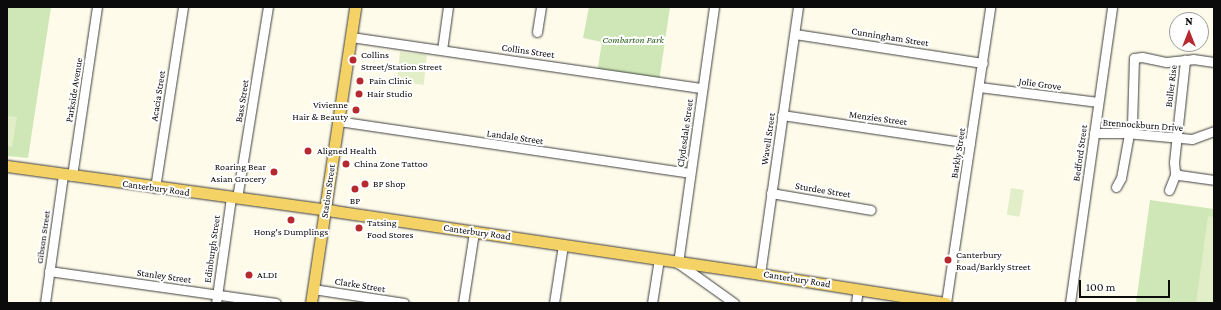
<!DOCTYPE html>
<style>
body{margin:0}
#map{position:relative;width:1221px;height:310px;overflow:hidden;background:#fefbea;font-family:"Crimson Pro",serif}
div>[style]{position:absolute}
.green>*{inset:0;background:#cfe7b6}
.pitch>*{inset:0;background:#e1eec7;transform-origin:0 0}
.roads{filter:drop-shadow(0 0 1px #3e3e3e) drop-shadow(0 0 1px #3e3e3e)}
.minor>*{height:9px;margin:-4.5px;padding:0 4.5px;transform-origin:4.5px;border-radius:4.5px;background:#fff}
.major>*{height:11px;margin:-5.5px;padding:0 5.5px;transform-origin:5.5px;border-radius:5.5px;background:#f4d265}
.dots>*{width:11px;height:11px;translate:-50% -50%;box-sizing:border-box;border:2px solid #fff;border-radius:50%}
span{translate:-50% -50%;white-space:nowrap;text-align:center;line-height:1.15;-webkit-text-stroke:4px #fff;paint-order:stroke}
.street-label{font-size:10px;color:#0b0b0b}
.park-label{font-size:10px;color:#2c601e;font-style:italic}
.poi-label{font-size:10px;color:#0b0b0b}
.left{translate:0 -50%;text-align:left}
.right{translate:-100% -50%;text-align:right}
.frame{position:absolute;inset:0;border:8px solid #0b0b0b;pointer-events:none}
.north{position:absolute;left:1169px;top:12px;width:40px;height:40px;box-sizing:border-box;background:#fff;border:1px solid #9d9d9d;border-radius:50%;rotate:0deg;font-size:11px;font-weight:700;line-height:16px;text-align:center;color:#0b0b0b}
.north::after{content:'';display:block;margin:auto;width:14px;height:18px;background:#b6292f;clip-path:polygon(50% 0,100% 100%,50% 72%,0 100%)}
.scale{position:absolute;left:1079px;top:280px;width:91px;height:18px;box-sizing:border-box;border:2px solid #0b0b0b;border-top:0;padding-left:5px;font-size:12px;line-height:14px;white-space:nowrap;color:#0b0b0b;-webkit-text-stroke:3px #fff;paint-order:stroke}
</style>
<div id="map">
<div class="green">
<i style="clip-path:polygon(7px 7px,51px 7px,28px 158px,7px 156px)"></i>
<i style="clip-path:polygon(589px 7px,670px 7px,659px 82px,597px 73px,602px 42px,583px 38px)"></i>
<i style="clip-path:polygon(1150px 200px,1214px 209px,1214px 303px,1136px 303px)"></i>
</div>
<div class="pitch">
<i style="left:400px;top:52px;width:27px;height:30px;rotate:6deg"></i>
<i style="clip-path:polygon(7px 116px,17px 117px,12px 147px,7px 146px)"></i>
<i style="left:1011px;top:188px;width:13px;height:27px;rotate:9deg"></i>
<i style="clip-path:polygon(1208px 216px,1214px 217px,1214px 303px,1196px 303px)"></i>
</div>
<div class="roads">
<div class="minor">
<i style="left:714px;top:7px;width:259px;rotate:98deg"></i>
<i style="left:678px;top:263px;width:69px;rotate:35.5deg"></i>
<i style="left:537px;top:32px;width:25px;rotate:-81deg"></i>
<i style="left:795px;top:34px;width:190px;rotate:8.8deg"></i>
<i style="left:351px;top:37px;width:355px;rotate:8.3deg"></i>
<i style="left:442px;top:50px;width:43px;rotate:-82.1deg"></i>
<i style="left:979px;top:87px;width:120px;rotate:7.2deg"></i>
<i style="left:782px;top:115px;width:190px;rotate:8.5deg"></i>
<i style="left:338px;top:121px;width:356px;rotate:8.4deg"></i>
<i style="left:1094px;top:133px;width:32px"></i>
<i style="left:1126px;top:133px;width:66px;rotate:5.2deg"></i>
<i style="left:1192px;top:139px;width:23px;rotate:-20deg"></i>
<i style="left:1176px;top:173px;width:4px;rotate:34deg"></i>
<i style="left:1179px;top:175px;width:35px;rotate:8deg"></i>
<i style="left:72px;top:176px;width:171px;rotate:-81.6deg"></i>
<i style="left:1116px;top:187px;width:10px;rotate:-61deg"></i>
<i style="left:1121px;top:178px;width:45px;rotate:-79.7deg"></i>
<i style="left:1129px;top:134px;width:9px;rotate:-72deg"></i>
<i style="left:1132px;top:125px;width:67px;rotate:-88.3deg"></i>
<i style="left:1134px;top:58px;width:8px;rotate:-7deg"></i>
<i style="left:1142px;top:57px;width:25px;rotate:12deg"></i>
<i style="left:1166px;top:62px;width:27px;rotate:-6deg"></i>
<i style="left:1193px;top:59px;width:21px;rotate:8deg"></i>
<i style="left:155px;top:188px;width:183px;rotate:-81.2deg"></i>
<i style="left:1169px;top:190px;width:18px;rotate:-68deg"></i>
<i style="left:1176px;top:173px;width:1px;rotate:-135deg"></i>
<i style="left:1175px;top:172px;width:10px;rotate:-96deg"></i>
<i style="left:1174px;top:162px;width:103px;rotate:-83.8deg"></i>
<i style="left:771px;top:193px;width:101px;rotate:9.6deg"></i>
<i style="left:237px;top:198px;width:193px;rotate:-80.8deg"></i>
<i style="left:49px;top:271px;width:229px;rotate:8deg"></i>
<i style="left:760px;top:274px;width:270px;rotate:-81.9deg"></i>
<i style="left:313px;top:289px;width:92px;rotate:8.7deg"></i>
<i style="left:45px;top:303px;width:129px;rotate:-82deg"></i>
<i style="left:216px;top:303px;width:106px;rotate:-81.9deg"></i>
<i style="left:463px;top:303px;width:72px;rotate:-81.2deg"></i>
<i style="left:554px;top:303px;width:59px;rotate:-81.2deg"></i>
<i style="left:652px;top:303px;width:45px;rotate:-81deg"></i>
<i style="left:856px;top:303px;width:14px;rotate:-82deg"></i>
<i style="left:946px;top:303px;width:299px;rotate:-81.5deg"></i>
<i style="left:1070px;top:303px;width:299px;rotate:-81.9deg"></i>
</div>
<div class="major">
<i style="left:7px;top:166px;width:330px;rotate:7.8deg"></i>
<i style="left:334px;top:211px;width:431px;rotate:8.4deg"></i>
<i style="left:760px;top:274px;width:188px;rotate:8.9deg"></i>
<i style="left:311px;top:303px;width:299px;rotate:-81.5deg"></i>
</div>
</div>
<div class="dots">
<i style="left:353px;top:60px;background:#b6292f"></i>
<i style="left:360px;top:81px;background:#b6292f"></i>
<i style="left:359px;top:94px;background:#b6292f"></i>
<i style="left:356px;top:110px;background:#b6292f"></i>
<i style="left:308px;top:151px;background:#b6292f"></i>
<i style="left:346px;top:164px;background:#b6292f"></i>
<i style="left:274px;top:172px;background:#b6292f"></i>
<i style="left:365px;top:184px;background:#b6292f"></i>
<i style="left:355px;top:189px;background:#b6292f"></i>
<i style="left:291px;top:220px;background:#b6292f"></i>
<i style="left:359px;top:228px;background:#b6292f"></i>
<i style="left:948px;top:260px;background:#b6292f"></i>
<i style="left:249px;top:275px;background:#b6292f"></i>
</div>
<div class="street-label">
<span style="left:890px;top:37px;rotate:9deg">Cunningham Street</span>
<span style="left:528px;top:51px;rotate:8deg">Collins Street</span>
<span style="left:1040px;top:84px;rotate:8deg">Jolie Grove</span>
<span style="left:1171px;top:86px;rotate:-83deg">Buller Rise</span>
<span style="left:74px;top:90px;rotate:-81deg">Parkside Avenue</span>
<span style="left:158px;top:96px;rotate:-81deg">Acacia Street</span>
<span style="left:242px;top:101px;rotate:-81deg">Bass Street</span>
<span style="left:878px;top:118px;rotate:8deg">Menzies Street</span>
<span style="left:1143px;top:125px;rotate:4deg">Brennockburn Drive</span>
<span style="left:685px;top:133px;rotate:-82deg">Clydesdale Street</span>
<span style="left:515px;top:137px;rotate:8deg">Landale Street</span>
<span style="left:768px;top:139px;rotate:-82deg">Wavell Street</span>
<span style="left:958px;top:153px;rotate:-81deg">Barkly Street</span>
<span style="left:1080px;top:153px;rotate:-82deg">Bedford Street</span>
<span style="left:156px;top:188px;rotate:8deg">Canterbury Road</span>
<span style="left:823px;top:190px;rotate:9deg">Sturdee Street</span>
<span style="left:328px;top:191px;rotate:-82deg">Station Street</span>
<span style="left:477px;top:232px;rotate:8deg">Canterbury Road</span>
<span style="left:43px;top:237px;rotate:-82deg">Gibson Street</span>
<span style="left:212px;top:249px;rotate:-82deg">Edinburgh Street</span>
<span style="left:164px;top:276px;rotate:8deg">Stanley Street</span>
<span style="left:797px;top:279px;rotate:9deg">Canterbury Road</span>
<span style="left:360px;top:285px;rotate:9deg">Clarke Street</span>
</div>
<div class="park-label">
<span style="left:633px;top:40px">Combarton Park</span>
</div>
<div class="poi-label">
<span class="left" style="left:361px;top:60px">Collins<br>Street/Station Street</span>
<span class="left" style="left:369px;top:81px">Pain Clinic</span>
<span class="left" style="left:367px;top:94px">Hair Studio</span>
<span class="right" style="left:348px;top:110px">Vivienne<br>Hair &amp; Beauty</span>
<span class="left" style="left:317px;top:151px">Aligned Health</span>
<span class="left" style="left:354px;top:164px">China Zone Tattoo</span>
<span class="right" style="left:266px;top:172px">Roaring Bear<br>Asian Grocery</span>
<span class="left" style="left:373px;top:184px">BP Shop</span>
<span style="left:355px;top:201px">BP</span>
<span class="left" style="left:367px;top:228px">Tatsing<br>Food Stores</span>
<span style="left:291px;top:232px">Hong's Dumplings</span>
<span class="left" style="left:956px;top:260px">Canterbury<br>Road/Barkly Street</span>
<span class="left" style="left:257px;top:275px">ALDI</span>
</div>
<div class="frame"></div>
<div class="north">N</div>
<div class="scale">100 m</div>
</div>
